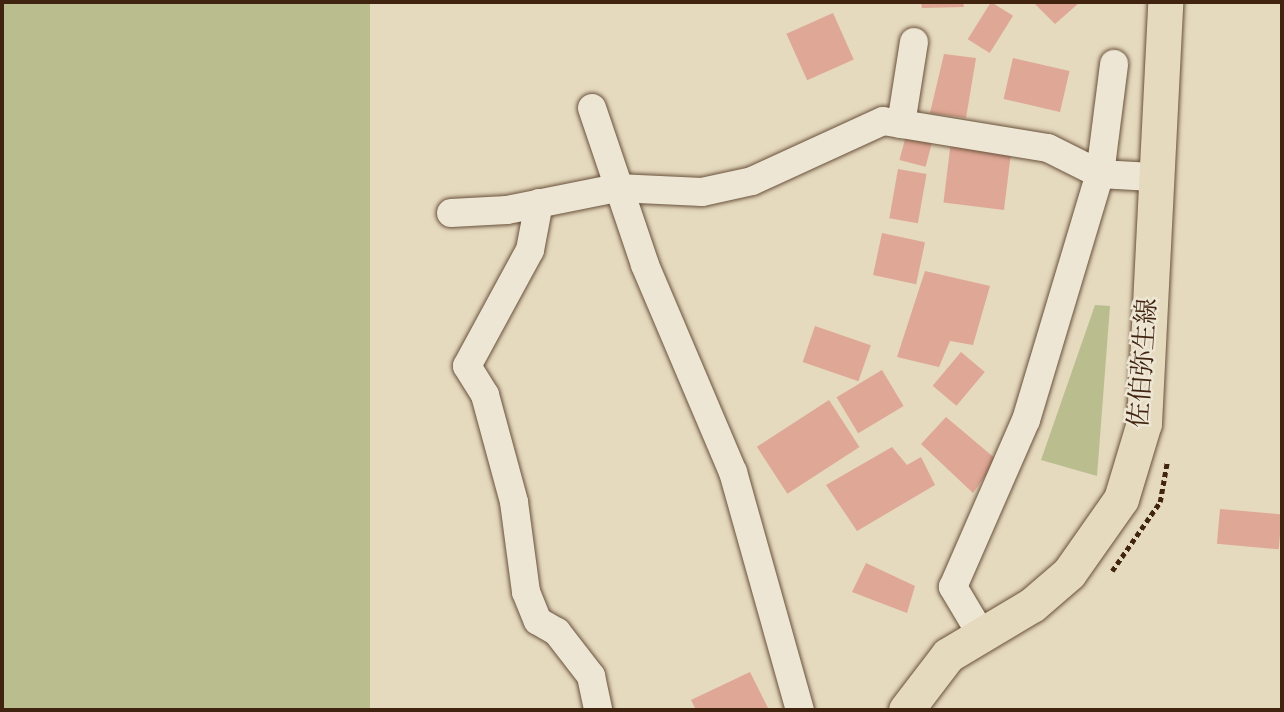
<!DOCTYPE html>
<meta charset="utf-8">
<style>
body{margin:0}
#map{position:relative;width:1284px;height:712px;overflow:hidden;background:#e5d9be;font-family:"EB Garamond","Noto Serif JP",serif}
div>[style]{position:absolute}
.green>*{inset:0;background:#babe8e;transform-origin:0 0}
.building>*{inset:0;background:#dfa795;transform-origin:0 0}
.path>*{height:4.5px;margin-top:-2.25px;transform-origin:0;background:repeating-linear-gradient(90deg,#40240f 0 5px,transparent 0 8.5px)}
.roads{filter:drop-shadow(0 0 2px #69513b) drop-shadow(0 0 2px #69513b)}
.minor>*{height:28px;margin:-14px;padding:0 14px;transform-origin:14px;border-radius:14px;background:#eee6d5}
.major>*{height:35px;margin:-17.5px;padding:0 17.5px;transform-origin:17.5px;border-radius:17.5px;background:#e5d9be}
span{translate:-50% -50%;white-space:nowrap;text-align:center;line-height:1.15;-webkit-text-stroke:5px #eee6d5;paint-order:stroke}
.street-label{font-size:26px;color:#40240f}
.frame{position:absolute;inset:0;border:4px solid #40240f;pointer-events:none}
</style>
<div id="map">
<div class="green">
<i style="left:2px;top:2px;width:368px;height:708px"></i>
<i style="clip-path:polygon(1095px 305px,1110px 306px,1097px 476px,1041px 460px)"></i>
</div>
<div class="building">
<i style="clip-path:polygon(921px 2px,963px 2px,964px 7px,922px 8px)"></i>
<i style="left:991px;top:2px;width:26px;height:44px;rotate:32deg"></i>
<i style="clip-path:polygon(1033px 2px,1080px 2px,1055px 24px)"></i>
<i style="left:833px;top:13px;width:51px;height:51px;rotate:66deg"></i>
<i style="clip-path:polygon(944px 54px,976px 58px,966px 118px,930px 113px)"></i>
<i style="left:1013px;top:58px;width:58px;height:42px;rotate:13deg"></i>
<i style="left:908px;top:128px;width:27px;height:33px;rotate:15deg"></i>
<i style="left:951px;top:141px;width:61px;height:62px;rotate:7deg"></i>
<i style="left:898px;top:169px;width:29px;height:50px;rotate:10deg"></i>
<i style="left:882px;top:233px;width:44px;height:43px;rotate:12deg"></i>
<i style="clip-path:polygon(925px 271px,990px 286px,973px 345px,950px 341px,939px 367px,897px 357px)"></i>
<i style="left:815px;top:326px;width:59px;height:38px;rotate:19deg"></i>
<i style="left:961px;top:352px;width:31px;height:44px;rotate:40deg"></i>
<i style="left:882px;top:370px;width:42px;height:53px;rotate:59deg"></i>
<i style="left:829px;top:400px;width:56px;height:86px;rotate:57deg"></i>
<i style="clip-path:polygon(946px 417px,997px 460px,973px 493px,921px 444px)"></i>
<i style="clip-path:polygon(892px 447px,907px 465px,921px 457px,935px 485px,857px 531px,826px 485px)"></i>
<i style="left:1220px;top:509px;width:62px;height:35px;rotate:5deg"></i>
<i style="clip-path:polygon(866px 563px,915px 586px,907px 613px,852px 592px)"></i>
<i style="clip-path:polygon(750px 672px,769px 710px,696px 710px,691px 700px)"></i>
</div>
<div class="path">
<i style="left:1112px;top:571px;width:84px;rotate:-55.2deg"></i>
<i style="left:1160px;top:502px;width:40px;rotate:-80deg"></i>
</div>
<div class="roads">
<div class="minor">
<i style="left:592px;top:108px;width:166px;rotate:71.3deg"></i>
<i style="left:645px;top:265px;width:225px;rotate:67deg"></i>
<i style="left:733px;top:472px;width:247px;rotate:74.3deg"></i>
<i style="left:901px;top:124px;width:83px;rotate:-81deg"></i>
<i style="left:539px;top:203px;width:48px;rotate:100.8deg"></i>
<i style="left:530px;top:250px;width:132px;rotate:118.5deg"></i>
<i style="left:467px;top:366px;width:34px;rotate:58deg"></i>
<i style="left:485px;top:395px;width:111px;rotate:74.8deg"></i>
<i style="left:514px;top:502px;width:91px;rotate:82.4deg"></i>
<i style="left:526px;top:592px;width:31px;rotate:68deg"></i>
<i style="left:538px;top:621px;width:22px;rotate:30deg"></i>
<i style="left:557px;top:632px;width:56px;rotate:52.3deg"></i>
<i style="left:591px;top:676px;width:35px;rotate:78deg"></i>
<i style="left:451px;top:213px;width:56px;rotate:-3.1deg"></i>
<i style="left:507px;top:210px;width:112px;rotate:-11.3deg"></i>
<i style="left:617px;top:188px;width:85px;rotate:2.7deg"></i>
<i style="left:702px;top:192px;width:51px;rotate:-12.4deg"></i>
<i style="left:752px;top:181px;width:144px;rotate:-24.6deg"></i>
<i style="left:883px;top:121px;width:167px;rotate:9.3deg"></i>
<i style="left:1048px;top:148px;width:58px;rotate:26.6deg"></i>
<i style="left:1100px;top:174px;width:111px;rotate:-82.7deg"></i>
<i style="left:981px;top:634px;width:55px;rotate:-120.8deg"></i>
<i style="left:953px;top:587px;width:182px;rotate:-66.4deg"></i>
<i style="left:1026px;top:420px;width:257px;rotate:-73.3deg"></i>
<i style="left:1100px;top:174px;width:52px;rotate:3.3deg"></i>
</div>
<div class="major">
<i style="left:906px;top:710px;width:69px;rotate:-52.6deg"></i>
<i style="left:948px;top:655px;width:98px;rotate:-30.8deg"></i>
<i style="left:1032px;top:605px;width:49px;rotate:-40.9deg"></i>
<i style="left:1069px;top:573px;width:90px;rotate:-54.9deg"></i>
<i style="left:1121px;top:499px;width:79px;rotate:-73.2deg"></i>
<i style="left:1144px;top:423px;width:422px;rotate:-87.1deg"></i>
</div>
</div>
<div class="street-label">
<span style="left:1143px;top:363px;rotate:-86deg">佐伯弥生線</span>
</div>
<div class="frame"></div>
</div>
